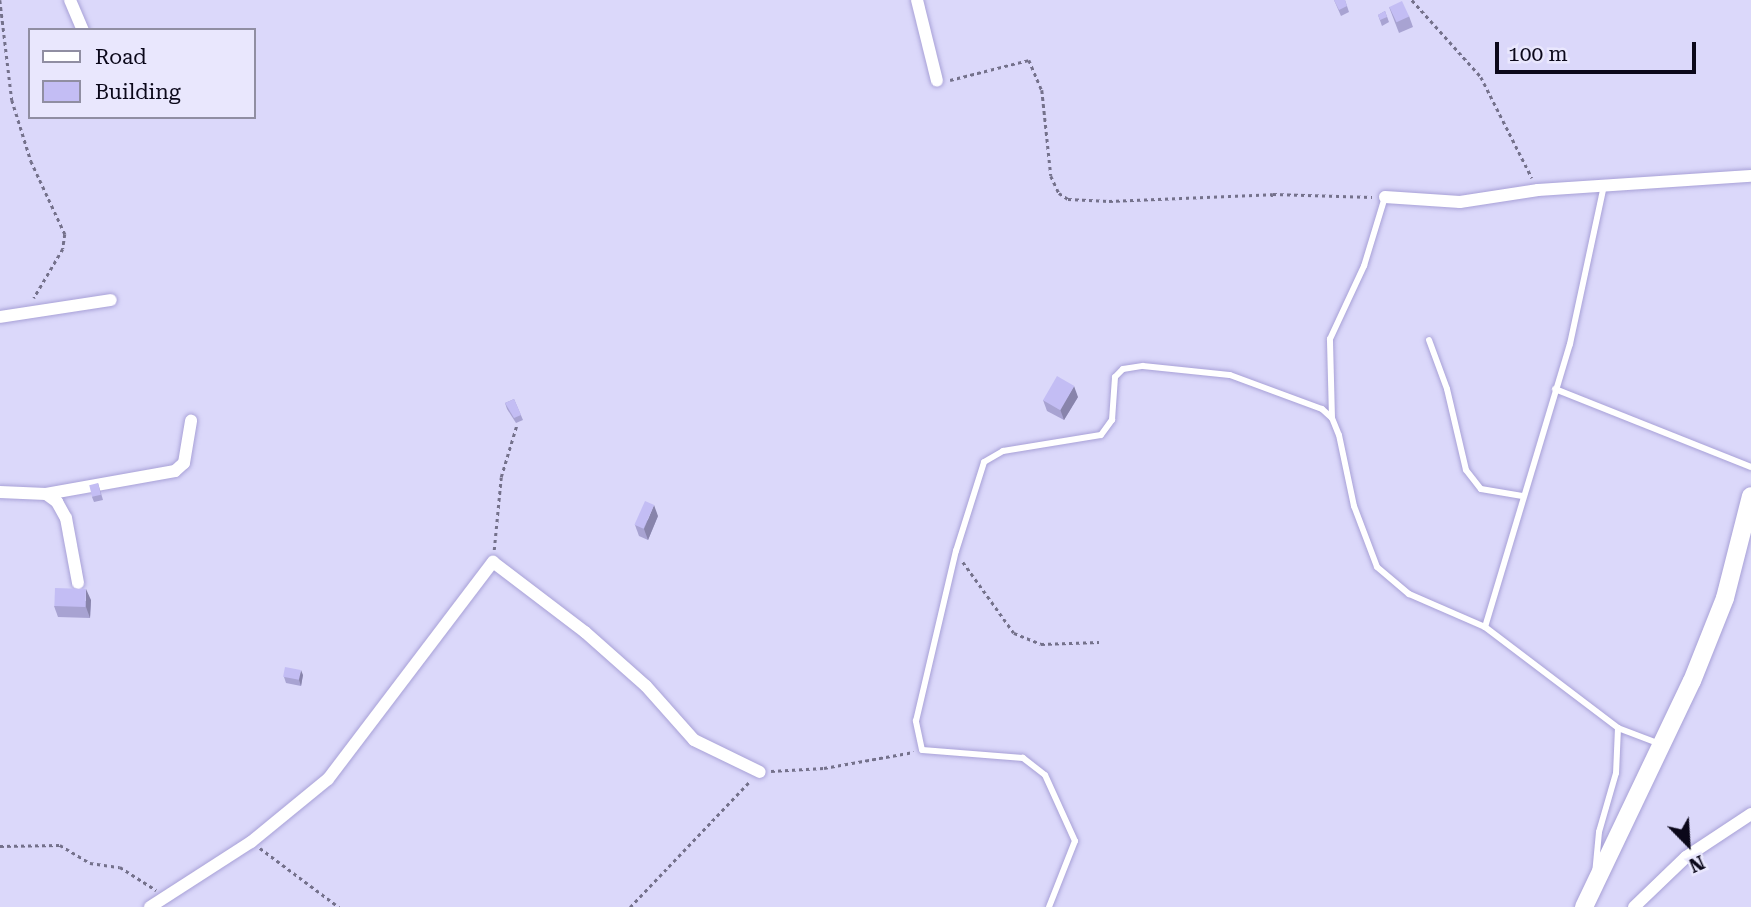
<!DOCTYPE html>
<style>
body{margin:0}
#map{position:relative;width:1751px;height:907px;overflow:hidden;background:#dbd8fa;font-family:"Roboto Serif",serif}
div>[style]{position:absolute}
.path>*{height:2.5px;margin-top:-1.25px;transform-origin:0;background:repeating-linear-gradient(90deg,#74718b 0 3.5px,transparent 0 7px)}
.roads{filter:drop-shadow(0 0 2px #a8a1d7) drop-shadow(0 0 2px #a8a1d7)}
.lane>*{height:6px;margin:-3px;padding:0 3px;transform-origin:3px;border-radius:3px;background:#fff}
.street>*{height:12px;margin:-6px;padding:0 6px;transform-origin:6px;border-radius:6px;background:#fff}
.secondary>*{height:18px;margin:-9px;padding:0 9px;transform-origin:9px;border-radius:9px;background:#fff}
.wall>*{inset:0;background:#a8a3d2}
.shaded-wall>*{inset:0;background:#8884ab}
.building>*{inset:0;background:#c3bdf4;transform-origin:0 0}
span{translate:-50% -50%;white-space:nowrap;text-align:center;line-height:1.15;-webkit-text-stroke:5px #e9e7fd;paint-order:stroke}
.legend{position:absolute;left:28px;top:28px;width:228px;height:91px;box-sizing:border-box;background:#e9e7fd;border:2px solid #908ea2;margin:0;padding:9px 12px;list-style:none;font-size:21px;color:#0b081a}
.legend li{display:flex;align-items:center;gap:14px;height:35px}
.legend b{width:35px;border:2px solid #908ea2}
.north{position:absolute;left:1653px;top:809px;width:70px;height:70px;-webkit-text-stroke:5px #e9e7fd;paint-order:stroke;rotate:156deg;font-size:19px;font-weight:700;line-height:28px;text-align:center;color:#0b081a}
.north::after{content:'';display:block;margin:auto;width:24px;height:32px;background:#0b081a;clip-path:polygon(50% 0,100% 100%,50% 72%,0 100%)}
.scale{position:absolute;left:1495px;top:42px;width:201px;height:32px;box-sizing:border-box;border:4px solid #0b081a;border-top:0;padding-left:9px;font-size:21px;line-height:24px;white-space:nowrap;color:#0b081a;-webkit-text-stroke:5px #e9e7fd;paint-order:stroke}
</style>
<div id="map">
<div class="path">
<i style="left:0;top:0;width:101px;rotate:83.2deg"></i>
<i style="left:12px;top:100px;width:64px;rotate:72.7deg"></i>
<i style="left:31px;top:161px;width:81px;rotate:65deg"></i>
<i style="left:65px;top:234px;width:15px;rotate:98deg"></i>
<i style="left:63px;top:249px;width:57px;rotate:120.6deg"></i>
<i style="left:1412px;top:0;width:103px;rotate:48.1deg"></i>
<i style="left:1481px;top:77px;width:113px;rotate:63.2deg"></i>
<i style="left:950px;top:80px;width:81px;rotate:-14.2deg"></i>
<i style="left:1029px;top:60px;width:33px;rotate:67deg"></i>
<i style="left:1042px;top:90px;width:86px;rotate:84deg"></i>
<i style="left:1051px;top:176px;width:19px;rotate:65deg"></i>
<i style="left:1059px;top:193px;width:11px;rotate:34deg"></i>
<i style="left:1068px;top:199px;width:41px;rotate:2.8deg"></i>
<i style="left:1109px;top:201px;width:164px;rotate:-2.4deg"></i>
<i style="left:1273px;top:194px;width:99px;rotate:1.7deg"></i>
<i style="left:494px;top:550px;width:73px;rotate:-84.5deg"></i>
<i style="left:501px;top:477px;width:55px;rotate:-73.2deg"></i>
<i style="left:963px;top:562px;width:87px;rotate:54.3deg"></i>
<i style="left:1014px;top:633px;width:29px;rotate:22deg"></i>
<i style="left:1041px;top:644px;width:58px;rotate:-2deg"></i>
<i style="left:771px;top:771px;width:53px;rotate:-3.2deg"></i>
<i style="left:824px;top:768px;width:91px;rotate:-10.1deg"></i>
<i style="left:0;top:846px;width:60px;rotate:-1deg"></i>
<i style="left:60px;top:845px;width:35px;rotate:31deg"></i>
<i style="left:90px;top:863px;width:30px;rotate:8deg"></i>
<i style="left:120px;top:867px;width:43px;rotate:32.6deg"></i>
<i style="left:260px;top:848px;width:99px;rotate:36.8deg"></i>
<i style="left:630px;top:907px;width:175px;rotate:-46.4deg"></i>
</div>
<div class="roads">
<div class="lane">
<i style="left:1429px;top:340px;width:52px;rotate:69.8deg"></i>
<i style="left:1447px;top:389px;width:83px;rotate:76.8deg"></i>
<i style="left:1466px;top:470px;width:24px;rotate:52deg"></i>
<i style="left:1481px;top:489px;width:42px;rotate:9.7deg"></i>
<i style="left:1555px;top:389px;width:211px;rotate:21.7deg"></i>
<i style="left:1332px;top:418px;width:79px;rotate:-91.5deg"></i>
<i style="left:1330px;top:339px;width:81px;rotate:-65deg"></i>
<i style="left:1364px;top:266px;width:72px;rotate:-73.1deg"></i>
<i style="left:1485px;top:627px;width:295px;rotate:-73.3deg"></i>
<i style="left:1570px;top:344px;width:162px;rotate:-77.9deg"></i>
<i style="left:1618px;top:728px;width:45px;rotate:20.9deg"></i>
<i style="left:1049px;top:907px;width:71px;rotate:-68.5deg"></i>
<i style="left:1075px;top:841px;width:72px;rotate:-114.4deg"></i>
<i style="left:1045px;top:775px;width:28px;rotate:-142deg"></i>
<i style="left:1023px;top:758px;width:101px;rotate:-175.5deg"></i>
<i style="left:922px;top:750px;width:30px;rotate:-102deg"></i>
<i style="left:916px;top:721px;width:175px;rotate:-76.8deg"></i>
<i style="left:956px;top:551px;width:93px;rotate:-72.5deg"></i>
<i style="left:984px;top:462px;width:22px;rotate:-30deg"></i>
<i style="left:1003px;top:451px;width:99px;rotate:-9.3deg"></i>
<i style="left:1101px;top:435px;width:19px;rotate:-54deg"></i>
<i style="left:1112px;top:420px;width:43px;rotate:-86deg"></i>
<i style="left:1115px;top:377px;width:11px;rotate:-45deg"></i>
<i style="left:1123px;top:369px;width:20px;rotate:-9deg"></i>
<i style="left:1143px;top:366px;width:87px;rotate:5.9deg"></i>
<i style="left:1230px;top:375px;width:98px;rotate:20.3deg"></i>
<i style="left:1322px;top:409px;width:13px;rotate:42deg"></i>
<i style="left:1332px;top:418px;width:18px;rotate:68deg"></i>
<i style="left:1339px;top:435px;width:73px;rotate:78.1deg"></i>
<i style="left:1354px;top:506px;width:65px;rotate:69.3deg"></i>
<i style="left:1377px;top:567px;width:42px;rotate:40.2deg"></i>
<i style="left:1409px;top:594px;width:83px;rotate:23.5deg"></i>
<i style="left:1485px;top:627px;width:167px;rotate:37.2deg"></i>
<i style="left:1618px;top:728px;width:45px;rotate:92.5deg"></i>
<i style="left:1616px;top:773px;width:61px;rotate:106.1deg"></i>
<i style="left:1599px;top:832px;width:42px;rotate:95.4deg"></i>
</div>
<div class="street">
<i style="left:70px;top:0;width:33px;rotate:67deg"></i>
<i style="left:917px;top:0;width:83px;rotate:76.1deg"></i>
<i style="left:1385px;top:197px;width:75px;rotate:3.8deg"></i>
<i style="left:1460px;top:202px;width:79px;rotate:-8.7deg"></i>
<i style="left:1538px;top:190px;width:213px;rotate:-3.8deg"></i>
<i style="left:0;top:317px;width:112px;rotate:-8.7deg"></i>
<i style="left:0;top:492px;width:46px;rotate:2.5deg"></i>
<i style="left:46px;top:494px;width:131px;rotate:-10.1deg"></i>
<i style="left:175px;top:471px;width:12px;rotate:-42deg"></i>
<i style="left:184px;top:463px;width:43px;rotate:-80.5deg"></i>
<i style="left:46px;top:494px;width:14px;rotate:36deg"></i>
<i style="left:57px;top:502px;width:18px;rotate:61deg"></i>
<i style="left:66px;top:518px;width:66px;rotate:79.5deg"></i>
<i style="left:150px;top:907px;width:120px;rotate:-32.8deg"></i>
<i style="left:251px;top:842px;width:99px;rotate:-39.3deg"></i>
<i style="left:328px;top:779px;width:273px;rotate:-52.8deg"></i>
<i style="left:493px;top:562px;width:116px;rotate:37.3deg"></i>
<i style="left:585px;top:632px;width:81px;rotate:41.5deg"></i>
<i style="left:646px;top:686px;width:72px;rotate:48.4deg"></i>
<i style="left:694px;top:740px;width:73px;rotate:25.9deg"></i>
<i style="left:1634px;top:907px;width:72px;rotate:-43.9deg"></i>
<i style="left:1686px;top:857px;width:78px;rotate:-33.5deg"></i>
</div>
<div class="secondary">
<i style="left:1584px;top:907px;width:250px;rotate:-64.5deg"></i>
<i style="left:1692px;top:681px;width:89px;rotate:-68.3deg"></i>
<i style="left:1725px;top:598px;width:105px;rotate:-75.7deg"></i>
</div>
</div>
<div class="wall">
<i style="clip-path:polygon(1334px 0,1345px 0,1349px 12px,1341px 16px)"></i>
<i style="clip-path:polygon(1389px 7px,1409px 16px,1413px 27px,1399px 33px)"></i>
<i style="clip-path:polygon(1385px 11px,1389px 22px,1382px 26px,1378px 15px)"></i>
<i style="clip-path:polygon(1078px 397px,1064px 420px,1047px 411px,1043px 400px)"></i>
<i style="clip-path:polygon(514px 399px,523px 420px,516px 423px,507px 409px,505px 403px)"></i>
<i style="clip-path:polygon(98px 483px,103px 500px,94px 502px,92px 497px)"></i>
<i style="clip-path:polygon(658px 516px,648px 540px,639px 536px,635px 525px)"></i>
<i style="clip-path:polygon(91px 600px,90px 618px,58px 617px,54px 606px)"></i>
<i style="clip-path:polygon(303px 675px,301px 686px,286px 683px,284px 677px)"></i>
</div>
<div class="shaded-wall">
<i style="clip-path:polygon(1074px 386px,1078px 397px,1064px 420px,1060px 409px)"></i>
<i style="clip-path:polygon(654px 505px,658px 516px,648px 540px,644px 529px)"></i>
<i style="clip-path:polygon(86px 589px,91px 600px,90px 618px,86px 607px)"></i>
<i style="clip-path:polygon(301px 670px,303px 675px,301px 686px,299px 680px)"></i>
</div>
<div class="building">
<i style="clip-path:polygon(1334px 0,1345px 0,1347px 6px,1339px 10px)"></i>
<i style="left:1402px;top:1px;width:17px;height:14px;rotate:65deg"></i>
<i style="clip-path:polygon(1385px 11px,1387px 17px,1380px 20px,1378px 15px)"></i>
<i style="left:1057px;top:376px;width:20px;height:28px;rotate:30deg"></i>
<i style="clip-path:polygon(514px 399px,521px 415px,514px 418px,505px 403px)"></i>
<i style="left:98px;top:483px;width:12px;height:9px;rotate:76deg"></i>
<i style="left:645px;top:501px;width:10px;height:26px;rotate:24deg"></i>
<i style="left:55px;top:588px;width:31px;height:18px;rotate:2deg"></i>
<i style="left:285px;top:667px;width:16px;height:10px;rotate:11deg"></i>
</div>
<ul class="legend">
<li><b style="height:9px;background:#fff"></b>Road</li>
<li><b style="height:19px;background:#c3bdf4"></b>Building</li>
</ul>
<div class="north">N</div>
<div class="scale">100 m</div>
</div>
